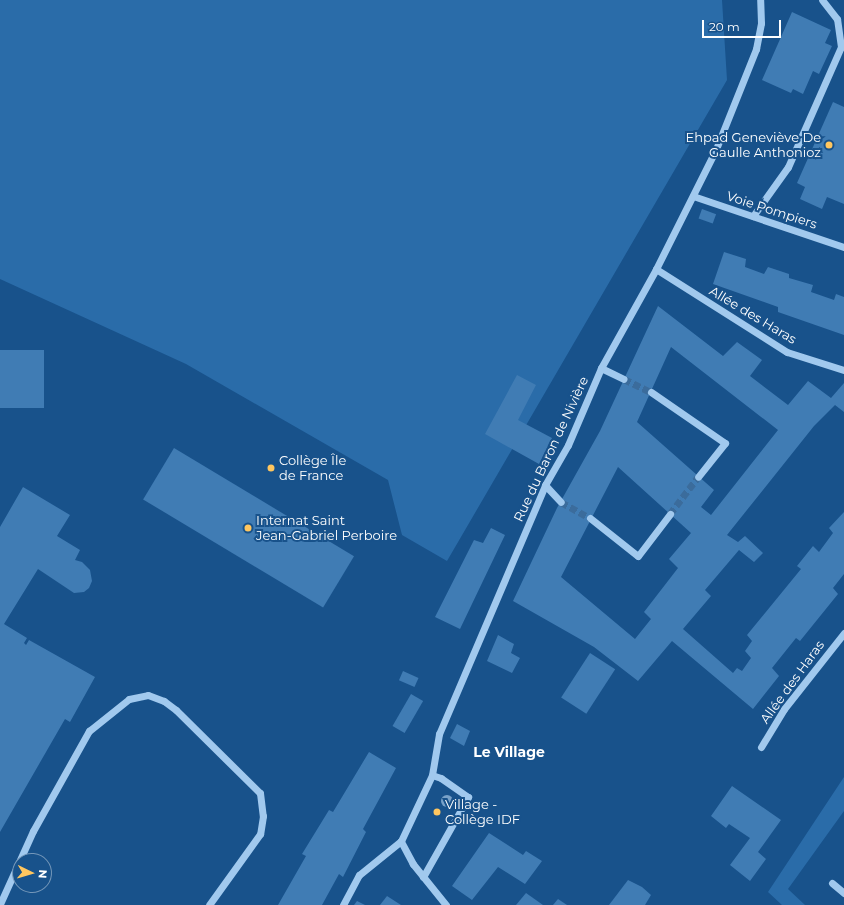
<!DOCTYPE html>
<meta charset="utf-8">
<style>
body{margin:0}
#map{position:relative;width:844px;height:905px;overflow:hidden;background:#18528b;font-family:Montserrat,sans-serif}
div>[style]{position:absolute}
.green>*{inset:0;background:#2a6ca9}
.building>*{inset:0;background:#407cb4;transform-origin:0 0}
.minor-tunnel>*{height:7px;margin-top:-3.5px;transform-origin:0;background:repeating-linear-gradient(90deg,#3b6c9c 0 7px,transparent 0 10.5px)}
.minor>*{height:7px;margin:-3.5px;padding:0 3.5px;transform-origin:3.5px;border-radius:3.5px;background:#a1c9ee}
.trees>*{width:12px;height:12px;margin:-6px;border-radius:50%;background:#78a1c8}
.dots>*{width:11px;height:11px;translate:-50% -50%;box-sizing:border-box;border:2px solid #18528b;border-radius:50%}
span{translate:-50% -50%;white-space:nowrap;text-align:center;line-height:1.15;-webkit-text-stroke:4px #18528b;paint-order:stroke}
.poi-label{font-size:13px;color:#fff}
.right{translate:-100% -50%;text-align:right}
.left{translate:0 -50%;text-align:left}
.street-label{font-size:13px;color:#fff}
.neighbourhood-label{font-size:14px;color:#fff;font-weight:700}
.north{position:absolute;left:12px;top:853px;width:40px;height:40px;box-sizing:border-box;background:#18528b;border:1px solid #7497b9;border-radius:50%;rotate:95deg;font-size:11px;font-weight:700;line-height:16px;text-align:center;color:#fff}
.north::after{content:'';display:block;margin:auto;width:14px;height:18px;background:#ffc65f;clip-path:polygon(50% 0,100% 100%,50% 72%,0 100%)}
.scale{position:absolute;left:702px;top:20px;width:79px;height:18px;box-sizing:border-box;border:2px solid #fff;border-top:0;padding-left:5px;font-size:12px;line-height:14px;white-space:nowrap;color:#fff;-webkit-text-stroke:3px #18528b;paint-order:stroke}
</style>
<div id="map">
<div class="green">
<i style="clip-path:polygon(0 0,722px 0,727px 80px,447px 561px,402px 535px,388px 480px,186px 364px,0 279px)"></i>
<i style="clip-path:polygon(844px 777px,844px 811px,788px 889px,805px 905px,782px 905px,768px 892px)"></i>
</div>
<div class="building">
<i style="clip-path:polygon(792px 12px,831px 30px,825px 43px,832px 46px,819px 74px,813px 71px,803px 94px,793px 89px,791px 93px,762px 80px)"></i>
<i style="clip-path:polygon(833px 102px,844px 107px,844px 204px,827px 197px,822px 209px,800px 199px,805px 187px,797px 183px)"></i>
<i style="left:702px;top:209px;width:15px;height:10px;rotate:20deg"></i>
<i style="clip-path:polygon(724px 252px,746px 259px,745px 267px,764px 274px,768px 267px,789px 274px,789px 278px,813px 285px,811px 292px,834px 300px,836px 294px,844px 297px,844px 335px,778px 312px,778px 307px,713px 284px)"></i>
<i style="clip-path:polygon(evenodd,658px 306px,723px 356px,737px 342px,762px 360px,750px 376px,788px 405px,808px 381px,831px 398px,844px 383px,844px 412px,835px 405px,814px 426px,727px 535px,738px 542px,745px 536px,763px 553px,754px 562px,739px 550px,705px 590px,711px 596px,683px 629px,733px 673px,737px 668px,742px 671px,751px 658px,745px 651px,752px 641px,747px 635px,801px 569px,797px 566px,813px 546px,819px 552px,833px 533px,829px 528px,844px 512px,844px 574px,833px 588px,838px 594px,800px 641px,796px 638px,772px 668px,779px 676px,753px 709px,672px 641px,638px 681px,594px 647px,513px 601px,557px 508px,600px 431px,658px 306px,671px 347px,778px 430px,711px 515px,701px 507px,714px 490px,637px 422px,671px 347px,658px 306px,618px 467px,691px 533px,669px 559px,678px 568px,644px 612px,651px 619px,635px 639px,561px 577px,618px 467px)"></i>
<i style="left:0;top:350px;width:44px;height:58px"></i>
<i style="clip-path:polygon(517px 375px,536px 385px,518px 420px,552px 438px,539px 464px,485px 434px)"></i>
<i style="left:174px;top:448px;width:210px;height:60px;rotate:31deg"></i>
<i style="clip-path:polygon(23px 487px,70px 515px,57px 536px,80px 550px,75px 560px,82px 562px,90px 570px,92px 581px,89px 588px,84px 592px,74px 593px,38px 569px,4px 624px,27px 638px,24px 643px,26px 645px,29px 640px,95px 677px,70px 722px,65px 719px,0 832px,0 527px)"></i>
<i style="clip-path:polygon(491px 528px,505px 535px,460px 629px,435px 617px,474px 540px,483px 543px)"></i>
<i style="clip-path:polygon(498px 635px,514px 644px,511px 653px,520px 658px,512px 673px,487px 661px)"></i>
<i style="left:590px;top:653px;width:30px;height:53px;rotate:33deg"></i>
<i style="left:403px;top:671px;width:17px;height:10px;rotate:24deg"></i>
<i style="left:411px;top:694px;width:14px;height:37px;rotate:30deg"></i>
<i style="clip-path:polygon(457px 724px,470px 731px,464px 746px,450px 738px)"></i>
<i style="clip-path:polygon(369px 752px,396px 768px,363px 829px,366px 832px,343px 877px,339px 874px,322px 905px,278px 905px,306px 856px,302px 854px,329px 810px,333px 812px)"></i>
<i style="clip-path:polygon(732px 786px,781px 820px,758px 852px,766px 859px,750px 881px,730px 865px,750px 838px,729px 824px,726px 828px,711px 816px)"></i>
<i style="clip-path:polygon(489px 833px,523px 855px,526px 851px,542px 861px,525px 884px,498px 867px,472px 900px,452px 886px)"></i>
<i style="clip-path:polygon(628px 880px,642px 887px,651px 895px,645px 905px,609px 905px)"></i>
<i style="clip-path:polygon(526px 893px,543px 905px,516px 905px)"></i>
<i style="clip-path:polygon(387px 896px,401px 905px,380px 905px)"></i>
<i style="clip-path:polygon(558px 899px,567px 905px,553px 905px)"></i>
<i style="clip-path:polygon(357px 901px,365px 905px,354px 905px)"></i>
</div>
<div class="minor-tunnel">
<i style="left:624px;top:379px;width:30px;rotate:26deg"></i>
<i style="left:561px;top:502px;width:33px;rotate:29deg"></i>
<i style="left:670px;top:514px;width:46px;rotate:-52.9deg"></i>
</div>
<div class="minor">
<i style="left:693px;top:196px;width:159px;rotate:18.7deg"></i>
<i style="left:753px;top:216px;width:60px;rotate:-54.5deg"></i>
<i style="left:788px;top:167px;width:131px;rotate:-66.2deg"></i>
<i style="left:841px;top:47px;width:28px;rotate:-98deg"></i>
<i style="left:837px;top:19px;width:24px;rotate:-128deg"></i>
<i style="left:656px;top:269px;width:155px;rotate:32.4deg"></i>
<i style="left:787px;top:352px;width:60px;rotate:17.5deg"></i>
<i style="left:601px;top:368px;width:25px;rotate:26deg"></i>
<i style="left:651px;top:392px;width:90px;rotate:34.6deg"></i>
<i style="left:725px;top:443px;width:43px;rotate:128.5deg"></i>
<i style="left:545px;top:485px;width:23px;rotate:47deg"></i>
<i style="left:590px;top:518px;width:61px;rotate:38.4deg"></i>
<i style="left:638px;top:556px;width:53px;rotate:-52.7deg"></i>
<i style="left:761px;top:747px;width:44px;rotate:-58.8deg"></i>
<i style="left:784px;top:709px;width:97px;rotate:-51.7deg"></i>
<i style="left:423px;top:877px;width:92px;rotate:-60.6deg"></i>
<i style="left:468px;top:797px;width:33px;rotate:-145deg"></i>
<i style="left:441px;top:778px;width:9px;rotate:-162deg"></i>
<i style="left:832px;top:883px;width:16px;rotate:40deg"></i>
<i style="left:0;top:904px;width:80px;rotate:-65.7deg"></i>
<i style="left:33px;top:831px;width:115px;rotate:-60.8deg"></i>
<i style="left:89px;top:731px;width:51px;rotate:-38.7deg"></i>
<i style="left:129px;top:699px;width:19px;rotate:-12deg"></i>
<i style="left:148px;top:695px;width:17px;rotate:21deg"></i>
<i style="left:164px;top:701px;width:15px;rotate:37deg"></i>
<i style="left:176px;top:710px;width:118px;rotate:44.7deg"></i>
<i style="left:260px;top:793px;width:23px;rotate:83deg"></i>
<i style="left:263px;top:816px;width:18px;rotate:99deg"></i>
<i style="left:260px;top:834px;width:87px;rotate:125.7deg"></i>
<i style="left:343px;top:905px;width:34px;rotate:-62deg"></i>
<i style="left:359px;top:875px;width:54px;rotate:-39deg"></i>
<i style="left:446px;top:905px;width:53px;rotate:-128.8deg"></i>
<i style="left:413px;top:864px;width:26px;rotate:-118deg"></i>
<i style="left:401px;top:841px;width:73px;rotate:-64.8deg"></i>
<i style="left:432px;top:775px;width:42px;rotate:-80.3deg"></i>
<i style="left:439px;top:734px;width:271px;rotate:-66.9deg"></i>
<i style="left:545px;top:485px;width:46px;rotate:-60.1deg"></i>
<i style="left:568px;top:445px;width:84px;rotate:-66.8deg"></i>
<i style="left:601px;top:368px;width:113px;rotate:-60.9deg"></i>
<i style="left:656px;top:269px;width:134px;rotate:-63.4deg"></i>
<i style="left:716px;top:149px;width:108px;rotate:-68.2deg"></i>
<i style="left:756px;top:49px;width:26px;rotate:-79deg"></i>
<i style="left:761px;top:23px;width:23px;rotate:-92deg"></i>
</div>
<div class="trees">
<i style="left:447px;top:801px"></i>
</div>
<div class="dots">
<i style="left:829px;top:145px;background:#ffc65f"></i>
<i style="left:271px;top:468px;background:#ffc65f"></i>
<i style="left:248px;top:528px;background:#ffc65f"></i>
<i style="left:437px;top:812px;background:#ffc65f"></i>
</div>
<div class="poi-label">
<span class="right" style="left:821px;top:145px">Ehpad Geneviève De<br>Gaulle Anthonioz</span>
<span class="left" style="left:279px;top:468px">Collège Île<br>de France</span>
<span class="left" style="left:256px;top:528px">Internat Saint<br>Jean-Gabriel Perboire</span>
<span class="left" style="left:445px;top:812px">Village -<br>Collège IDF</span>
</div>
<div class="street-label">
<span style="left:772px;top:210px;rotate:18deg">Voie Pompiers</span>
<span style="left:753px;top:315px;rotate:31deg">Allée des Haras</span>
<span style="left:551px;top:449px;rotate:-65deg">Rue du Baron de Nivière</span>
<span style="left:792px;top:682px;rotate:-54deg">Allée des Haras</span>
</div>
<div class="neighbourhood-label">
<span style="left:509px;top:752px">Le Village</span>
</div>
<div class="north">N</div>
<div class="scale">20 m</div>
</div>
